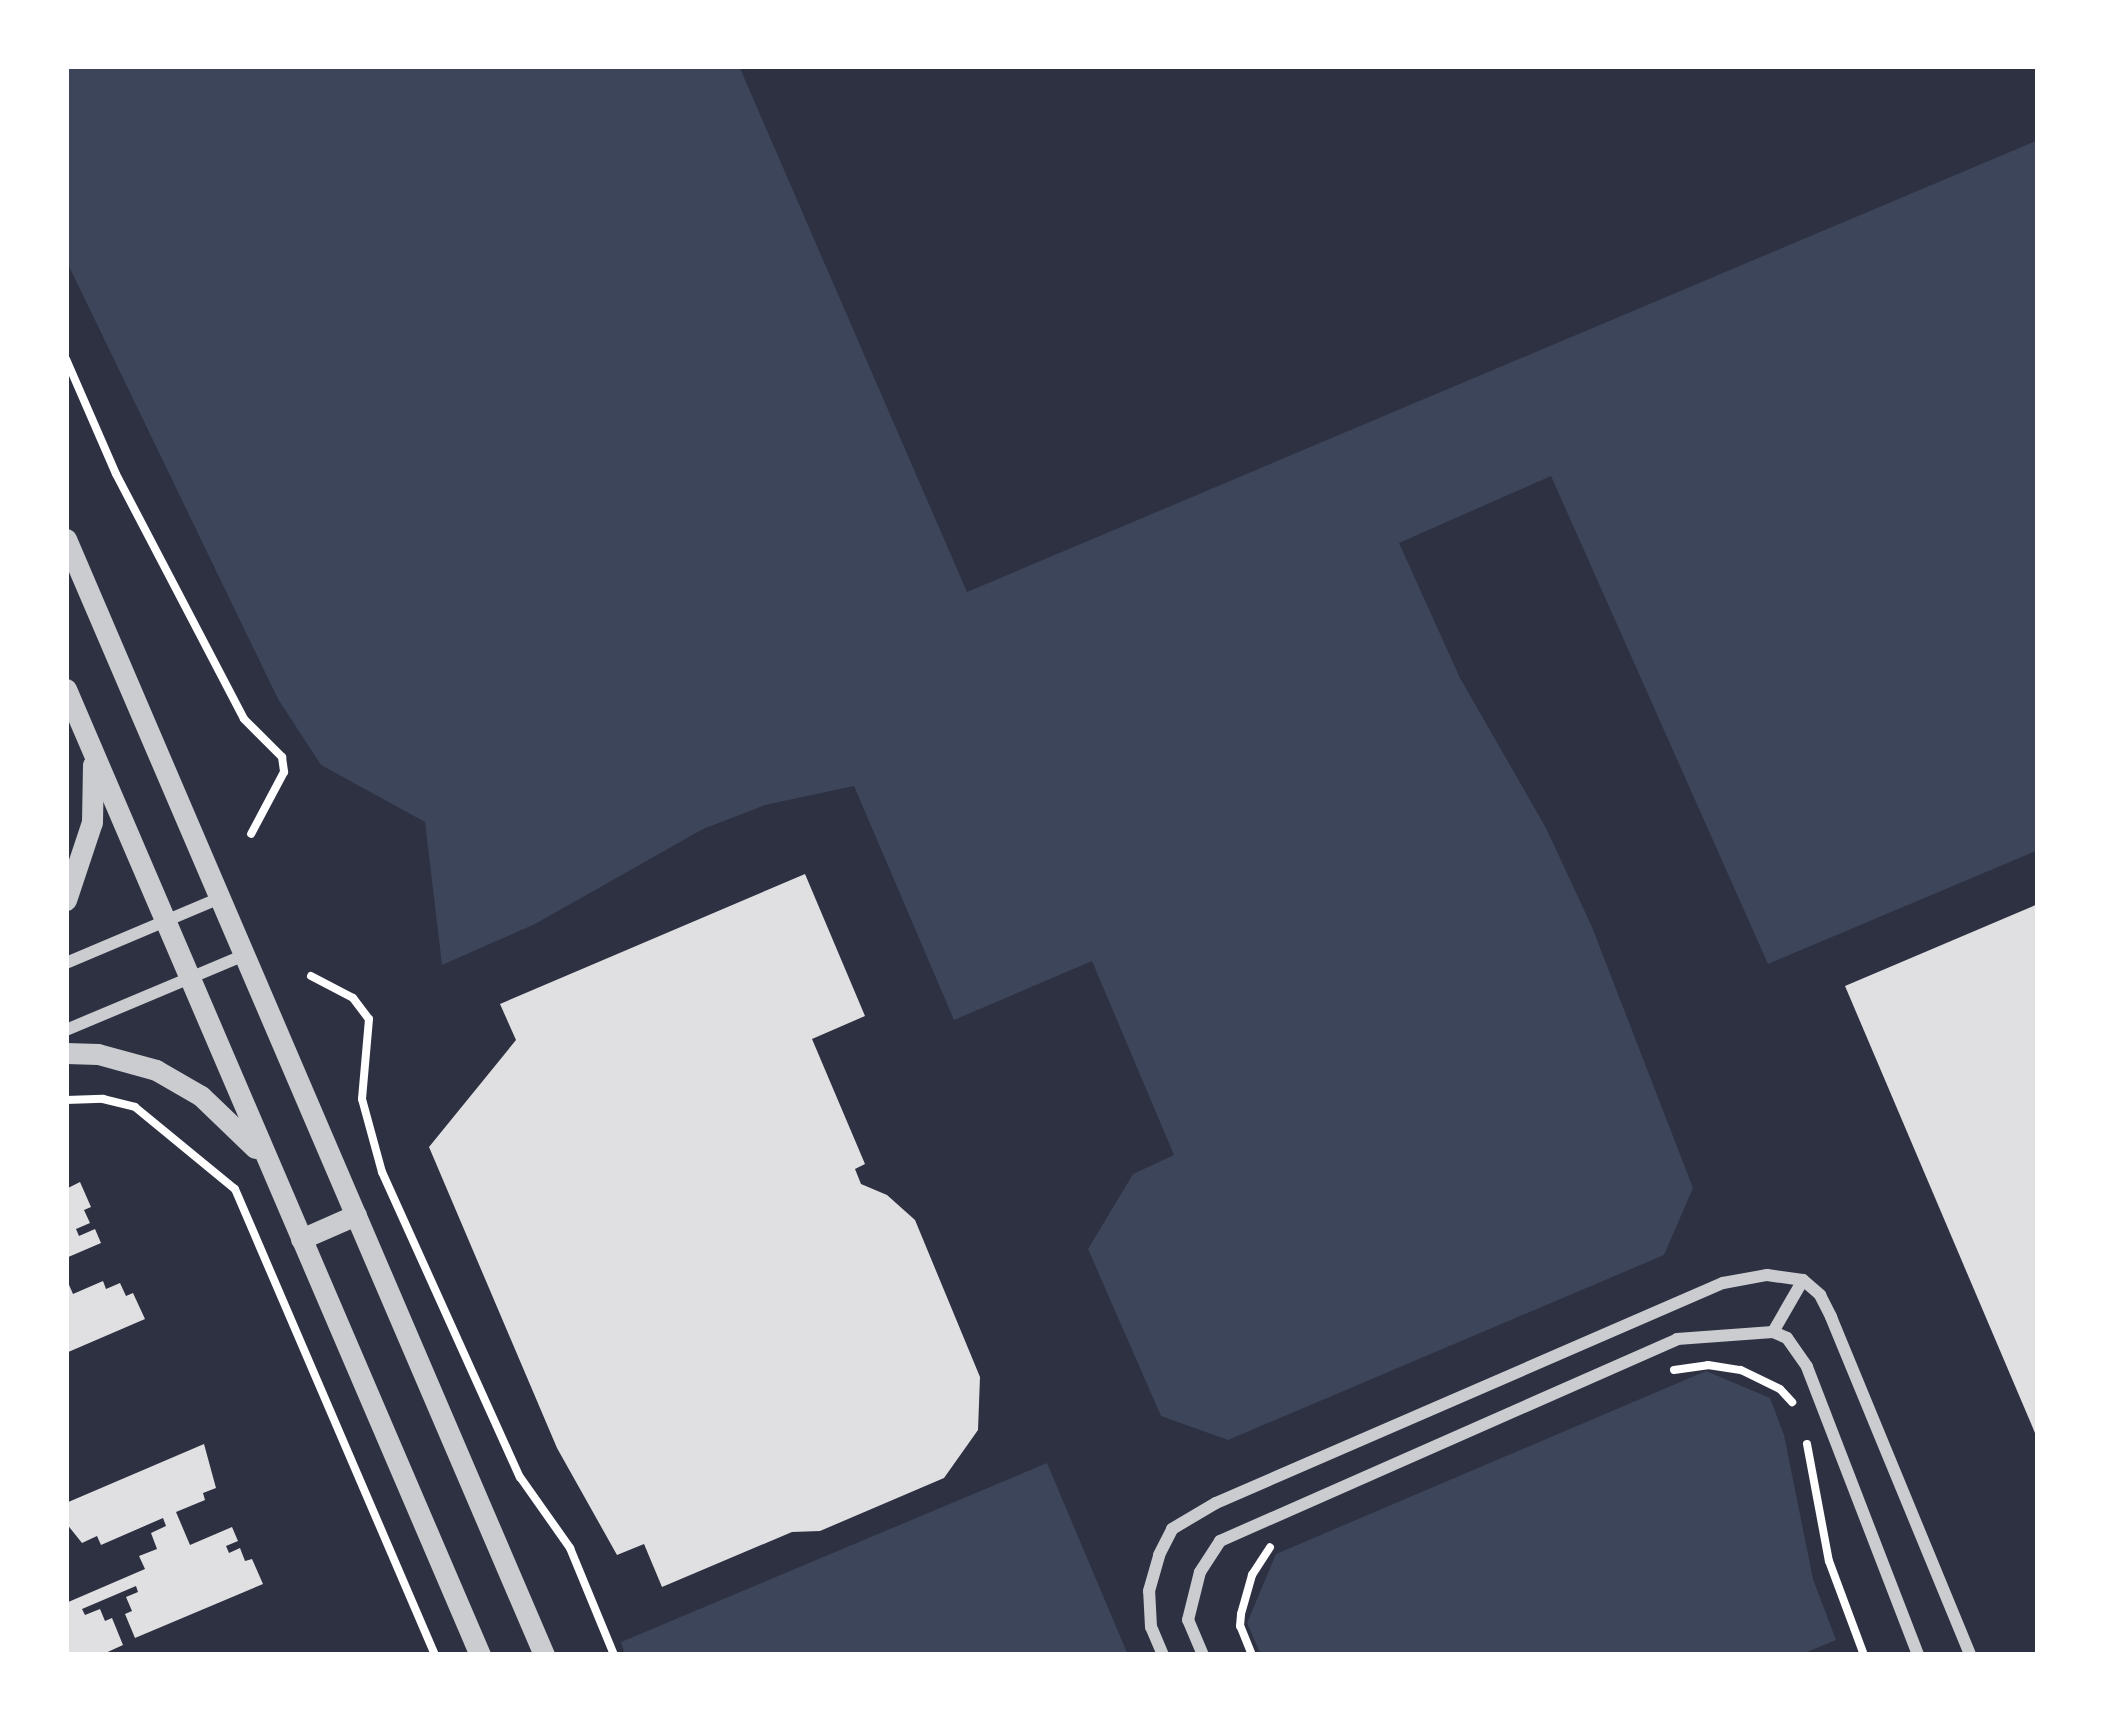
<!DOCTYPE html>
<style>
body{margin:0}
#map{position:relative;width:2104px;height:1721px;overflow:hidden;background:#2d3142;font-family:Cabin,sans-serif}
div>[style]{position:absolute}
.green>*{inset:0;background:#3c4559}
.building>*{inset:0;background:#e0e0e3}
.path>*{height:8px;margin:-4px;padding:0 4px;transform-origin:4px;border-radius:4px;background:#fff}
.minor>*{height:12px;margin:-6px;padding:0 6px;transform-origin:6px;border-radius:6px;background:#caccd0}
.tertiary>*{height:21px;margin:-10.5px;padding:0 10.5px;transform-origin:10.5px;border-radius:10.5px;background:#caccd0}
span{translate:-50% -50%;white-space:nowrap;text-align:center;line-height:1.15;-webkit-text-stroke:10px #fff;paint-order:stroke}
.frame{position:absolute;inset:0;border:69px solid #fff;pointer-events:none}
</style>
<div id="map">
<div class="green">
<i style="clip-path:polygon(66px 66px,739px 66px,967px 592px,2038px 140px,2038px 850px,1768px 964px,1551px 476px,1399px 543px,1460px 678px,1546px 828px,1592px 927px,1693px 1188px,1664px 1255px,1228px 1440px,1161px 1416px,1088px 1249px,1133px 1174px,1174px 1155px,1092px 961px,954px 1020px,854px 786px,765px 805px,703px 829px,535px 924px,442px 965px,425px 822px,321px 765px,278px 699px,66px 260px)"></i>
<i style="clip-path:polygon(1706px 1371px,1770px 1398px,1784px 1435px,1813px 1579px,1836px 1640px,1800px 1655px,1261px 1655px,1247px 1623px,1276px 1554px)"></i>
<i style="clip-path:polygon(1047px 1463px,1128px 1655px,625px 1655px,621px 1642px)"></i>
</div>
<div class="building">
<i style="clip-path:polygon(805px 874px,865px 1016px,812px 1039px,865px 1164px,855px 1169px,861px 1184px,887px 1195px,915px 1220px,980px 1377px,978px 1430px,944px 1478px,820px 1531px,792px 1532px,662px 1587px,644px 1544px,617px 1555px,557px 1448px,429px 1147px,516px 1040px,500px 1004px)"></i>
<i style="clip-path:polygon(2038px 904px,2038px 1440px,1845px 986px)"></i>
<i style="clip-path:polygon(80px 1182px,91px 1207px,84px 1210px,90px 1223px,76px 1229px,79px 1236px,95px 1229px,101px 1243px,66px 1258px,66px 1189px)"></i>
<i style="clip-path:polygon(66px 1278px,73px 1294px,103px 1281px,106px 1289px,120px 1283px,126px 1296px,133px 1293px,145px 1319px,66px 1353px)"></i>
<i style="clip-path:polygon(204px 1444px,216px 1488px,203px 1493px,205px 1500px,176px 1512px,190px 1545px,232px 1527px,238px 1541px,226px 1546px,229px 1553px,240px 1548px,245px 1561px,252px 1559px,263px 1584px,135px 1638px,125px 1614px,132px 1611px,126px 1597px,138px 1592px,136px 1586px,82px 1609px,85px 1615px,100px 1609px,105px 1621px,112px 1618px,123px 1645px,101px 1655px,66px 1655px,66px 1603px,145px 1569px,139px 1556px,157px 1549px,151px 1533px,166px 1526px,163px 1518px,101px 1545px,97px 1536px,82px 1543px,66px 1523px,66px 1503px)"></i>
</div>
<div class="path">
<i style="left:66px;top:359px;width:125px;rotate:66.5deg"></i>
<i style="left:116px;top:474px;width:276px;rotate:62.4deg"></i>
<i style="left:244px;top:719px;width:54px;rotate:45deg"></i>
<i style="left:282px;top:757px;width:15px;rotate:82deg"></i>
<i style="left:284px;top:772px;width:70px;rotate:118deg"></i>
<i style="left:311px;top:976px;width:47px;rotate:27.6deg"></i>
<i style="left:353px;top:998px;width:26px;rotate:53deg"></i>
<i style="left:369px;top:1019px;width:80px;rotate:95deg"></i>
<i style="left:362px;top:1099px;width:76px;rotate:74.7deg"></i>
<i style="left:382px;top:1172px;width:335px;rotate:65.7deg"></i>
<i style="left:520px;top:1477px;width:87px;rotate:54.8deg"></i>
<i style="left:570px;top:1548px;width:116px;rotate:67.6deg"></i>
<i style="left:66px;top:1100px;width:37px;rotate:-2deg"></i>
<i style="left:103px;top:1099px;width:33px;rotate:14deg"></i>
<i style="left:135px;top:1107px;width:129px;rotate:39.4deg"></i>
<i style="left:235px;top:1189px;width:507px;rotate:66.77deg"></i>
<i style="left:1674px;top:1370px;width:34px;rotate:-8deg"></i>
<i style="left:1708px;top:1365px;width:33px;rotate:9deg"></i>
<i style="left:1741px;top:1370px;width:43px;rotate:26deg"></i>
<i style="left:1780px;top:1389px;width:18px;rotate:47deg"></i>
<i style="left:1807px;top:1444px;width:119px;rotate:79.4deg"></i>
<i style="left:1829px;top:1561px;width:100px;rotate:69.6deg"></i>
<i style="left:1252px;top:1655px;width:31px;rotate:-112deg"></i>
<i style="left:1240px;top:1626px;width:12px;rotate:-85deg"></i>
<i style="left:1241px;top:1614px;width:41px;rotate:-74.2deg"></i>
<i style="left:1252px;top:1575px;width:33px;rotate:-57deg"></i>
</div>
<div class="minor">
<i style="left:66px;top:963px;width:167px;rotate:-22.9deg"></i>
<i style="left:66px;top:1030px;width:193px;rotate:-22.8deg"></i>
<i style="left:1803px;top:1280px;width:23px;rotate:41deg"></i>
<i style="left:1820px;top:1295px;width:25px;rotate:63deg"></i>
<i style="left:1831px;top:1317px;width:365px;rotate:67.6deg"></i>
<i style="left:1773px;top:1332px;width:15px;rotate:23deg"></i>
<i style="left:1787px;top:1338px;width:35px;rotate:55deg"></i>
<i style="left:1807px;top:1367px;width:309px;rotate:68.9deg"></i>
<i style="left:1773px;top:1332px;width:60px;rotate:-60deg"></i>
<i style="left:1163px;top:1655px;width:30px;rotate:-113deg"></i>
<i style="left:1151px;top:1627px;width:36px;rotate:-93deg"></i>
<i style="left:1149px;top:1591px;width:37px;rotate:-74deg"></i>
<i style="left:1159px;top:1555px;width:29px;rotate:-63deg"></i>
<i style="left:1172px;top:1529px;width:51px;rotate:-30.6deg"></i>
<i style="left:1216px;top:1503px;width:553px;rotate:-23.46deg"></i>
<i style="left:1723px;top:1283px;width:45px;rotate:-10.3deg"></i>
<i style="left:1767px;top:1275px;width:36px;rotate:8deg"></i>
<i style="left:1203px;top:1655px;width:38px;rotate:-113deg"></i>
<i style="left:1188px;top:1620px;width:49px;rotate:-76deg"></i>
<i style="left:1200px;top:1572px;width:37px;rotate:-57deg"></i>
<i style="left:1220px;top:1541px;width:500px;rotate:-23.8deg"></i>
<i style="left:1677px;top:1339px;width:96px;rotate:-4.2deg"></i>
</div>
<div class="tertiary">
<i style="left:66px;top:539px;width:1214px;rotate:66.81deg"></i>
<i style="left:66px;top:689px;width:1051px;rotate:66.8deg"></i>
<i style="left:66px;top:900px;width:82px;rotate:-71.6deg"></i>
<i style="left:92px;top:822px;width:57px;rotate:-89deg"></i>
<i style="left:66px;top:1053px;width:32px;rotate:2deg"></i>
<i style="left:98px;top:1054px;width:60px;rotate:15.4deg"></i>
<i style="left:156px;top:1070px;width:52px;rotate:30deg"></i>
<i style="left:201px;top:1096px;width:75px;rotate:43.9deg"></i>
<i style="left:301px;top:1239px;width:60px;rotate:-23.6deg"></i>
</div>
<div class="frame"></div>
</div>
